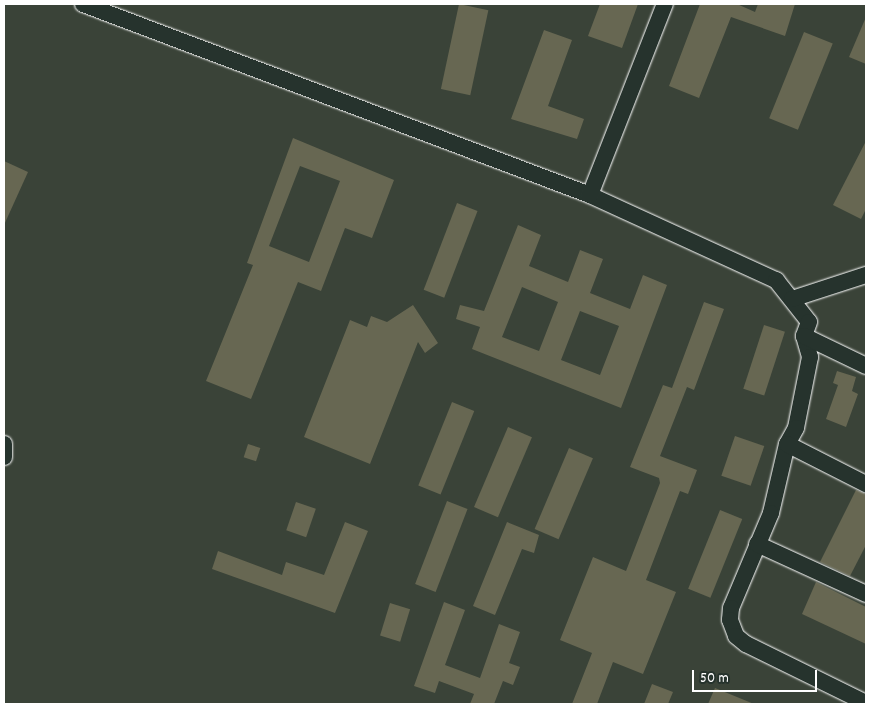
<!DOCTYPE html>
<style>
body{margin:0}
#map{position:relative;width:870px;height:708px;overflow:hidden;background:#3a4338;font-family:Dekko,sans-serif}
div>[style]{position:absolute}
.building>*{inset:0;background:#676752;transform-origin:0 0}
.roads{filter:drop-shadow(0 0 1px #fff) drop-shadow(0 0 1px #fff)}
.minor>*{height:16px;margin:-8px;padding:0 8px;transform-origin:8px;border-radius:8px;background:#26332d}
span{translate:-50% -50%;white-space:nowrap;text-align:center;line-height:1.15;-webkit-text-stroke:4px #26332d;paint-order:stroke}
.frame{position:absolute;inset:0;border:5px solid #fff;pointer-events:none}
.scale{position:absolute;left:692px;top:670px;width:125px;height:22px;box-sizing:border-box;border:2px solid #fff;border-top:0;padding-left:6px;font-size:15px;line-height:18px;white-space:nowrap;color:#fff;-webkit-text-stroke:4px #26332d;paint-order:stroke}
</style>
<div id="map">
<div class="building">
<i style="left:459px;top:4px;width:30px;height:87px;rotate:12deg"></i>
<i style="clip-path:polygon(600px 4px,638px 4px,622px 48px,588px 36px)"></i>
<i style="clip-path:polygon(700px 4px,737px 4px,755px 12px,758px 4px,795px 4px,785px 36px,731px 17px,699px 98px,669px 86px)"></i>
<i style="clip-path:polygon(866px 17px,866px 64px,849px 57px)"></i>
<i style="clip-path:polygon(544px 30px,572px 40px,548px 106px,584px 119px,577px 139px,511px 119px)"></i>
<i style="left:804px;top:32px;width:31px;height:93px;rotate:22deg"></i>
<i style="clip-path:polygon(evenodd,293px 138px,394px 180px,372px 238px,345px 228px,321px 291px,298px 282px,251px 399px,206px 381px,253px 265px,247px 263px,293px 138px,300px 166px,340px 181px,309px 262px,269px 246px,300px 166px)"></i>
<i style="clip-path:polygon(866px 141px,866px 209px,861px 219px,833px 205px)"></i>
<i style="clip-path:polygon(4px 161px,28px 172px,4px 225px)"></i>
<i style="left:457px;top:203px;width:22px;height:93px;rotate:21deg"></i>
<i style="clip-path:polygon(evenodd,518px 225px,541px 235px,529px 266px,568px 282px,580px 250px,603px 259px,590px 293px,630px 309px,643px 275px,667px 285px,621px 408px,472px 349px,480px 327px,456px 319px,460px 305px,484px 311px,518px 225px,522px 287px,558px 302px,539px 351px,502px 337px,522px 287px,518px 225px,580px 311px,619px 326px,600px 375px,561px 360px,580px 311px)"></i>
<i style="clip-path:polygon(704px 302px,724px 309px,694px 390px,687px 387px,660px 456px,697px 470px,688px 494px,680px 491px,646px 580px,676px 592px,643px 674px,613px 662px,597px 704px,572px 704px,592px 653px,560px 640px,593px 557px,626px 571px,660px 483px,659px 478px,630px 467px,663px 385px,672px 388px)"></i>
<i style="clip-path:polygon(413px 305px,438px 343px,425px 353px,418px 342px,370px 464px,304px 437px,350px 320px,367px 327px,371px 316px,387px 322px)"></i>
<i style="left:764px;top:325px;width:22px;height:67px;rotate:18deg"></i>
<i style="clip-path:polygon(837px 371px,856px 377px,852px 391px,858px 394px,846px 427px,826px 419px,838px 385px,833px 383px)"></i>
<i style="left:452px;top:402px;width:24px;height:90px;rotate:22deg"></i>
<i style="left:508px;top:427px;width:26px;height:87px;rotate:23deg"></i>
<i style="left:735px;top:436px;width:31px;height:42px;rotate:19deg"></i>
<i style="left:248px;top:444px;width:13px;height:14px;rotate:18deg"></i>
<i style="left:569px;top:448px;width:26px;height:88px;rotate:23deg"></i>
<i style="clip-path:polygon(856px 490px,866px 494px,866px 545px,850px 576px,820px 562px)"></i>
<i style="left:447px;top:501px;width:22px;height:89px;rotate:21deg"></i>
<i style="left:296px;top:502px;width:21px;height:30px;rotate:19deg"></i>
<i style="left:720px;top:510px;width:24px;height:85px;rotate:22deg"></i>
<i style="clip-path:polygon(345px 522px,368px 531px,335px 613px,212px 569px,218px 551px,282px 575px,286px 562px,324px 575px)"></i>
<i style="clip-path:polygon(507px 522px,539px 535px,534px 553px,522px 549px,495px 615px,473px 606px)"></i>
<i style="clip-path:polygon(816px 582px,866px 607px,866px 644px,802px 614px)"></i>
<i style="clip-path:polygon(444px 602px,465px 610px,445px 665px,480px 678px,499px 624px,520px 632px,509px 663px,520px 667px,513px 685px,503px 681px,494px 704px,470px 704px,474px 694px,439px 681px,435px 693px,414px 686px)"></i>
<i style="left:390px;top:603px;width:21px;height:34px;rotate:17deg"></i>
<i style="clip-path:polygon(652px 684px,673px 692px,668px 704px,644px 704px)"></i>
<i style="clip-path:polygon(715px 688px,754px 704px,708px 704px)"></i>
</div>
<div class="roads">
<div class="minor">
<i style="left:83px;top:4px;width:542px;rotate:20.64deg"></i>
<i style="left:590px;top:195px;width:205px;rotate:24.6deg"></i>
<i style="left:776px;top:280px;width:53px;rotate:51.8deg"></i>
<i style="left:809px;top:322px;width:15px;rotate:110deg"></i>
<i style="left:804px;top:336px;width:22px;rotate:74deg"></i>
<i style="left:810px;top:357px;width:72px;rotate:101.2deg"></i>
<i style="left:796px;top:428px;width:18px;rotate:119deg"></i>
<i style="left:787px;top:444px;width:71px;rotate:103.1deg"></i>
<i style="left:771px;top:513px;width:103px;rotate:112.8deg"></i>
<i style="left:731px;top:608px;width:12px;rotate:95deg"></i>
<i style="left:730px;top:620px;width:17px;rotate:69deg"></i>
<i style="left:736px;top:636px;width:13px;rotate:39deg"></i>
<i style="left:746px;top:644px;width:134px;rotate:26.2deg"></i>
<i style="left:590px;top:195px;width:205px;rotate:-68.6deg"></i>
<i style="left:792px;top:299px;width:78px;rotate:-18deg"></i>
<i style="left:804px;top:336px;width:69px;rotate:25.8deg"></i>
<i style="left:4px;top:444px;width:13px;rotate:90deg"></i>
<i style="left:787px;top:444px;width:89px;rotate:26.9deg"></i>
<i style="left:757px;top:544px;width:120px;rotate:24.6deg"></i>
</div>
</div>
<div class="frame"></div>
<div class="scale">50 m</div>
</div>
